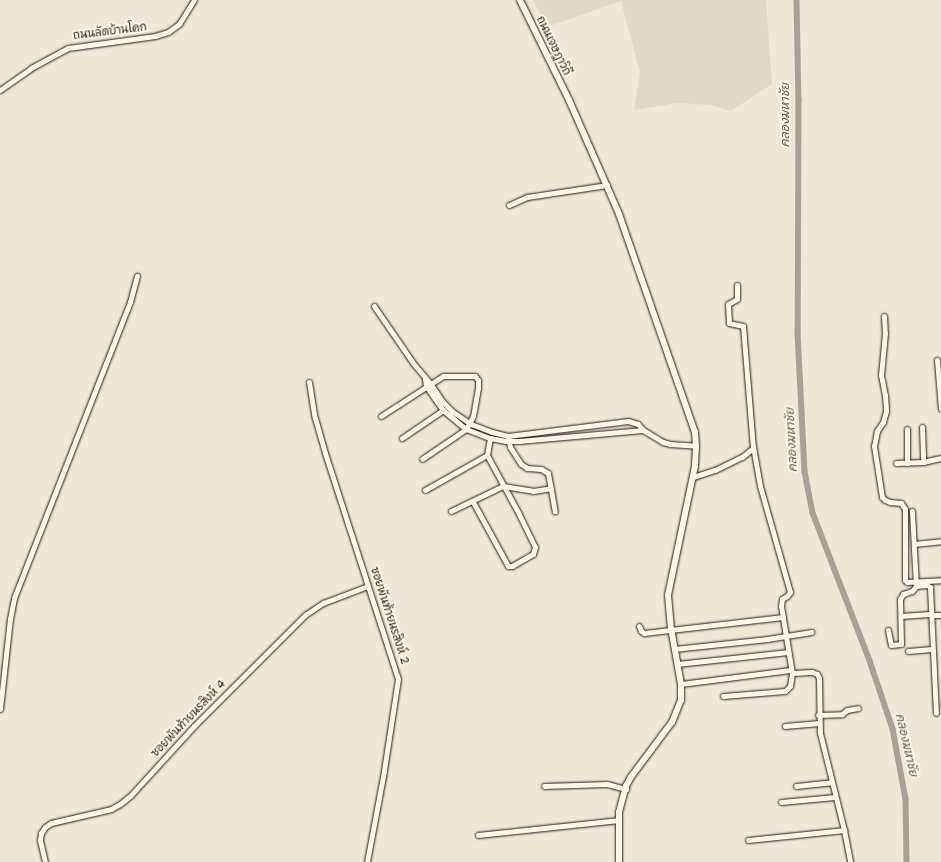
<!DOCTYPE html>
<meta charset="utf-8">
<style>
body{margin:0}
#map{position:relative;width:941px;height:862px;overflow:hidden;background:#eee8d9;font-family:"Shantell Sans","Playpen Sans Thai",sans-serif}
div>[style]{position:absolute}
.built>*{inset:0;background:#ded9cb}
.canal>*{height:5.5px;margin:-2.75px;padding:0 2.75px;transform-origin:2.75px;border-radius:2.75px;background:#a7a299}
.roads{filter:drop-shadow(0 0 1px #1c1c1c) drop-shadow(0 0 1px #1c1c1c)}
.minor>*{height:5px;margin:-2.5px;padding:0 2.5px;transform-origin:2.5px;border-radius:2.5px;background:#fcf5e5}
.tertiary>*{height:6px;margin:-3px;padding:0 3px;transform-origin:3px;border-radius:3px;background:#fcf5e5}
span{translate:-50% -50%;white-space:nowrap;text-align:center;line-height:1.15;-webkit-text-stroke:4px #fcf5e5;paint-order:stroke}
.street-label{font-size:11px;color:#1c1c1c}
.water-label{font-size:12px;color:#5b5854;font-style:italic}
</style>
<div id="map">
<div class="built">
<i style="clip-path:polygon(533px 0,766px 0,772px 84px,731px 111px,711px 105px,677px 103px,634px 110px,640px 72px,621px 1px,547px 27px)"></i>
</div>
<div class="canal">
<i style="left:797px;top:0;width:100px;rotate:88.9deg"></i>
<i style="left:799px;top:100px;width:233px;rotate:90.2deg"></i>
<i style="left:798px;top:333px;width:139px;rotate:87.1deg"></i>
<i style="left:805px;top:472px;width:42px;rotate:79deg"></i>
<i style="left:813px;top:513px;width:159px;rotate:68.9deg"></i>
<i style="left:870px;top:661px;width:72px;rotate:71.3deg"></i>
<i style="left:893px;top:729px;width:71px;rotate:79.5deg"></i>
<i style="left:906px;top:799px;width:63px;rotate:89.1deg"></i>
</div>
<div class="roads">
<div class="minor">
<i style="left:0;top:90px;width:38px;rotate:-35deg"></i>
<i style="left:31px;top:68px;width:42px;rotate:-28.4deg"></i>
<i style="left:68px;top:48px;width:88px;rotate:-7.9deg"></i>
<i style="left:155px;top:36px;width:14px;rotate:-17deg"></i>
<i style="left:168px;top:32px;width:14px;rotate:-36deg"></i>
<i style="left:179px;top:24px;width:28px;rotate:-58deg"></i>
<i style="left:509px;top:205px;width:20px;rotate:-24deg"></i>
<i style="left:527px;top:197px;width:81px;rotate:-8.5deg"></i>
<i style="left:374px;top:306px;width:69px;rotate:55.6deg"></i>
<i style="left:413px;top:363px;width:26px;rotate:50deg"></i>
<i style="left:430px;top:383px;width:23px;rotate:56deg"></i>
<i style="left:443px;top:402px;width:14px;rotate:45deg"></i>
<i style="left:453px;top:412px;width:22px;rotate:34deg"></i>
<i style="left:471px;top:424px;width:22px;rotate:21deg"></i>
<i style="left:492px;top:432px;width:16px;rotate:14deg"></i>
<i style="left:508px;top:436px;width:121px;rotate:-7.1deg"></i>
<i style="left:628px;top:421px;width:10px;rotate:17deg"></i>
<i style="left:638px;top:424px;width:8px;rotate:50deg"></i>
<i style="left:643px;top:430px;width:23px;rotate:31deg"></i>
<i style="left:663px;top:442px;width:7px;rotate:16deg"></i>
<i style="left:670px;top:444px;width:26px;rotate:4deg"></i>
<i style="left:884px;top:316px;width:17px;rotate:87deg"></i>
<i style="left:885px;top:333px;width:42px;rotate:95.4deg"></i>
<i style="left:881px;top:375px;width:20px;rotate:79deg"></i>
<i style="left:885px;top:395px;width:16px;rotate:86deg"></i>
<i style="left:886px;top:411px;width:11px;rotate:105deg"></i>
<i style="left:883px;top:422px;width:11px;rotate:124deg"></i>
<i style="left:877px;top:431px;width:15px;rotate:101deg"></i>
<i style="left:874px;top:446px;width:52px;rotate:81.1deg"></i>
<i style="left:882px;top:497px;width:4px;rotate:45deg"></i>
<i style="left:885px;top:500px;width:5px;rotate:22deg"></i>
<i style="left:890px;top:502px;width:11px;rotate:5deg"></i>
<i style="left:901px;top:503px;width:7px;rotate:56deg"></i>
<i style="left:905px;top:509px;width:71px;rotate:90deg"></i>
<i style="left:905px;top:580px;width:3px;rotate:45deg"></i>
<i style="left:907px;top:582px;width:34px;rotate:-3deg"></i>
<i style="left:937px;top:360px;width:49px;rotate:85.3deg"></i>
<i style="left:425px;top:379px;width:7px;rotate:82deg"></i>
<i style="left:426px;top:386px;width:29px;rotate:55deg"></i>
<i style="left:443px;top:410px;width:30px;rotate:40deg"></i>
<i style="left:466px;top:429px;width:26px;rotate:21deg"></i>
<i style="left:490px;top:438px;width:16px;rotate:11deg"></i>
<i style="left:506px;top:441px;width:13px"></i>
<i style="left:519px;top:441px;width:124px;rotate:-5.1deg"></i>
<i style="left:309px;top:382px;width:36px;rotate:81deg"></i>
<i style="left:315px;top:418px;width:36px;rotate:74deg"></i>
<i style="left:325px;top:453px;width:237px;rotate:72.1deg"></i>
<i style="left:398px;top:679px;width:93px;rotate:98.7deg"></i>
<i style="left:384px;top:771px;width:93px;rotate:100.6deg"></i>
<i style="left:381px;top:416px;width:74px;rotate:-32.8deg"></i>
<i style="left:443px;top:376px;width:32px"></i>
<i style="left:475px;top:376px;width:5px;rotate:53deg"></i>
<i style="left:478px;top:380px;width:8px;rotate:90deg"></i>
<i style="left:478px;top:388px;width:28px;rotate:100deg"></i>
<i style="left:473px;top:416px;width:15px;rotate:118deg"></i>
<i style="left:466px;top:429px;width:53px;rotate:145.7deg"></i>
<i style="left:922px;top:427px;width:35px;rotate:88deg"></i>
<i style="left:907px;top:429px;width:34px;rotate:90deg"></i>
<i style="left:402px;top:438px;width:50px;rotate:-34.3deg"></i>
<i style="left:508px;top:438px;width:9px;rotate:77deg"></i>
<i style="left:510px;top:447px;width:20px;rotate:57deg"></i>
<i style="left:521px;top:464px;width:7px;rotate:34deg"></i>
<i style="left:527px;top:468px;width:14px;rotate:4deg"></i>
<i style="left:541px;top:469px;width:8px;rotate:30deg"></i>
<i style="left:548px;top:473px;width:39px;rotate:80deg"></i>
<i style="left:896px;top:463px;width:27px;rotate:-2deg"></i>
<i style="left:923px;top:462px;width:18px;rotate:-13deg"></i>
<i style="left:693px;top:477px;width:23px;rotate:-18deg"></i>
<i style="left:715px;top:470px;width:30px;rotate:-26deg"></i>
<i style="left:742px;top:457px;width:14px;rotate:-39deg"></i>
<i style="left:425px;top:490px;width:71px;rotate:-29.4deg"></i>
<i style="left:487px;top:455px;width:17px;rotate:-80deg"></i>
<i style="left:473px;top:502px;width:73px;rotate:61.3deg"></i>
<i style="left:508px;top:566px;width:4px"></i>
<i style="left:512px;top:566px;width:24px;rotate:-30deg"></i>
<i style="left:533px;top:554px;width:7px;rotate:-74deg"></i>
<i style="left:535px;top:547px;width:37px;rotate:-116deg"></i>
<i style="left:519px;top:514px;width:67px;rotate:-118.5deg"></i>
<i style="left:451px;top:511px;width:58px;rotate:-25.7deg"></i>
<i style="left:503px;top:486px;width:30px;rotate:9deg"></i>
<i style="left:533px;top:491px;width:18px;rotate:-9deg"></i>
<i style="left:914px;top:544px;width:27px;rotate:-6deg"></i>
<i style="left:916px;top:586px;width:11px;rotate:-5deg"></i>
<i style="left:927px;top:585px;width:4px;rotate:34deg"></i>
<i style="left:930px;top:587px;width:126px;rotate:87.3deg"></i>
<i style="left:931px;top:615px;width:10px"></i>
<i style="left:901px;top:616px;width:29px;rotate:-4deg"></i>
<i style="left:639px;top:626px;width:5px;rotate:68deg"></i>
<i style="left:641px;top:631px;width:4px;rotate:34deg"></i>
<i style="left:644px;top:633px;width:140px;rotate:-6.6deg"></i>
<i style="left:888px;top:630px;width:15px;rotate:79deg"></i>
<i style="left:891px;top:645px;width:10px;rotate:-6deg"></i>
<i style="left:901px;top:644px;width:45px;rotate:-91.3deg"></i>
<i style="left:900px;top:599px;width:6px;rotate:-59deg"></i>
<i style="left:903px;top:594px;width:9px;rotate:-18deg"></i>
<i style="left:912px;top:591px;width:6px;rotate:-51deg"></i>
<i style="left:916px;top:586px;width:75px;rotate:-93.1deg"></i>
<i style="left:674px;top:649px;width:94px;rotate:-6.1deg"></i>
<i style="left:767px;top:639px;width:45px;rotate:-9deg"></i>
<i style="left:908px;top:651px;width:24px;rotate:-5deg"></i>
<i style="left:677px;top:664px;width:112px;rotate:-6.2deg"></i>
<i style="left:792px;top:673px;width:20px;rotate:-3deg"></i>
<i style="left:812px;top:672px;width:5px;rotate:22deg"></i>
<i style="left:817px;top:674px;width:4px;rotate:63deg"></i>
<i style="left:819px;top:678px;width:55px;rotate:89deg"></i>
<i style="left:820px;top:733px;width:100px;rotate:76.1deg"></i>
<i style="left:844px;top:830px;width:33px;rotate:79deg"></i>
<i style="left:681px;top:684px;width:110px;rotate:-7.3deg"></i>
<i style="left:723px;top:696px;width:62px;rotate:-4.6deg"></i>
<i style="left:785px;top:691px;width:7px;rotate:-45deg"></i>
<i style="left:790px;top:686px;width:13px;rotate:-81deg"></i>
<i style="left:792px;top:673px;width:68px;rotate:-99.3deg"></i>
<i style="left:781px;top:606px;width:7px;rotate:-82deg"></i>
<i style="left:782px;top:599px;width:6px;rotate:-31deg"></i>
<i style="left:787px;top:596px;width:5px;rotate:-53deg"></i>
<i style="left:790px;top:592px;width:110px;rotate:-105.8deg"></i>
<i style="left:760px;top:486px;width:39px;rotate:-100deg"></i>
<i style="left:753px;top:448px;width:122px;rotate:-94.7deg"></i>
<i style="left:743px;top:326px;width:14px;rotate:-168deg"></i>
<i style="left:729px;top:323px;width:19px;rotate:-93deg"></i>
<i style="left:728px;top:304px;width:10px;rotate:-29deg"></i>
<i style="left:737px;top:299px;width:14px;rotate:-90deg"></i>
<i style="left:0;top:709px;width:91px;rotate:-83.7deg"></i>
<i style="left:10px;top:619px;width:21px;rotate:-79deg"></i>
<i style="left:14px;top:598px;width:318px;rotate:-68.6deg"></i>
<i style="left:130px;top:302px;width:27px;rotate:-75deg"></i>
<i style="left:818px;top:715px;width:24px;rotate:-2deg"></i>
<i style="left:842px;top:714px;width:6px;rotate:-39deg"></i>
<i style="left:847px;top:710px;width:11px;rotate:-10deg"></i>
<i style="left:785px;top:726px;width:34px;rotate:-5deg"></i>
<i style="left:544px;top:786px;width:63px;rotate:-1.8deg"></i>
<i style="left:607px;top:784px;width:20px;rotate:15deg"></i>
<i style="left:796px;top:786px;width:36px;rotate:-6deg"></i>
<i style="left:781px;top:802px;width:54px;rotate:-5.3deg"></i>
<i style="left:478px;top:835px;width:142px;rotate:-6.1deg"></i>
<i style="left:748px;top:840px;width:97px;rotate:-5.9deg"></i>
<i style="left:45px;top:862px;width:23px;rotate:-103deg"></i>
<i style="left:40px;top:840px;width:7px;rotate:-82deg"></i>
<i style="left:41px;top:833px;width:7px;rotate:-56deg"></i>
<i style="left:45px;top:827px;width:7px;rotate:-34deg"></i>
<i style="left:51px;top:823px;width:62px;rotate:-13.1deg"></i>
<i style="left:111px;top:809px;width:10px;rotate:-29deg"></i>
<i style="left:120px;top:804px;width:14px;rotate:-39deg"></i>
<i style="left:131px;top:795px;width:93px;rotate:-47.6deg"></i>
<i style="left:194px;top:726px;width:157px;rotate:-45deg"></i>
<i style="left:305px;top:615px;width:22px;rotate:-34deg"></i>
<i style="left:323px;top:603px;width:48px;rotate:-20.7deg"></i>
</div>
<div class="tertiary">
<i style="left:520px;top:0;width:111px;rotate:63.9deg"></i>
<i style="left:569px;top:100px;width:124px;rotate:66.3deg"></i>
<i style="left:619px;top:214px;width:231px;rotate:70.8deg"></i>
<i style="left:695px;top:432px;width:14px;rotate:86deg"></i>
<i style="left:696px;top:446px;width:20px;rotate:93deg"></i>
<i style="left:695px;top:466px;width:132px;rotate:101.8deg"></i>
<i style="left:668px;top:595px;width:33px;rotate:85deg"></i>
<i style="left:671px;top:628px;width:57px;rotate:79.9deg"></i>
<i style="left:681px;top:684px;width:16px;rotate:90deg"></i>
<i style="left:681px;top:700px;width:24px;rotate:112deg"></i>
<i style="left:672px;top:722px;width:69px;rotate:126.7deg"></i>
<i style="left:631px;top:777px;width:10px;rotate:119deg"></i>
<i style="left:626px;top:786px;width:27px;rotate:105deg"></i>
<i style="left:619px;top:812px;width:50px;rotate:90deg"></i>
</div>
</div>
<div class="street-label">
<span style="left:110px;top:32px;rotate:-7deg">ถนนลัดบ้านโคก</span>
<span style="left:553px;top:46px;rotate:64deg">ถนนเจษฎาวิถี</span>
<span style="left:389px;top:616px;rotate:72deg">ซอยพันท้ายนรสิงห์ 2</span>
<span style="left:189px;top:719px;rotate:-46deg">ซอยพันท้ายนรสิงห์ 4</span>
</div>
<div class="water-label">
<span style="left:786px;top:115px;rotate:-90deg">คลองมหาชัย</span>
<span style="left:792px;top:440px;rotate:-93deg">คลองมหาชัย</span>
<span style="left:906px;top:745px;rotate:77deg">คลองมหาชัย</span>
</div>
</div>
